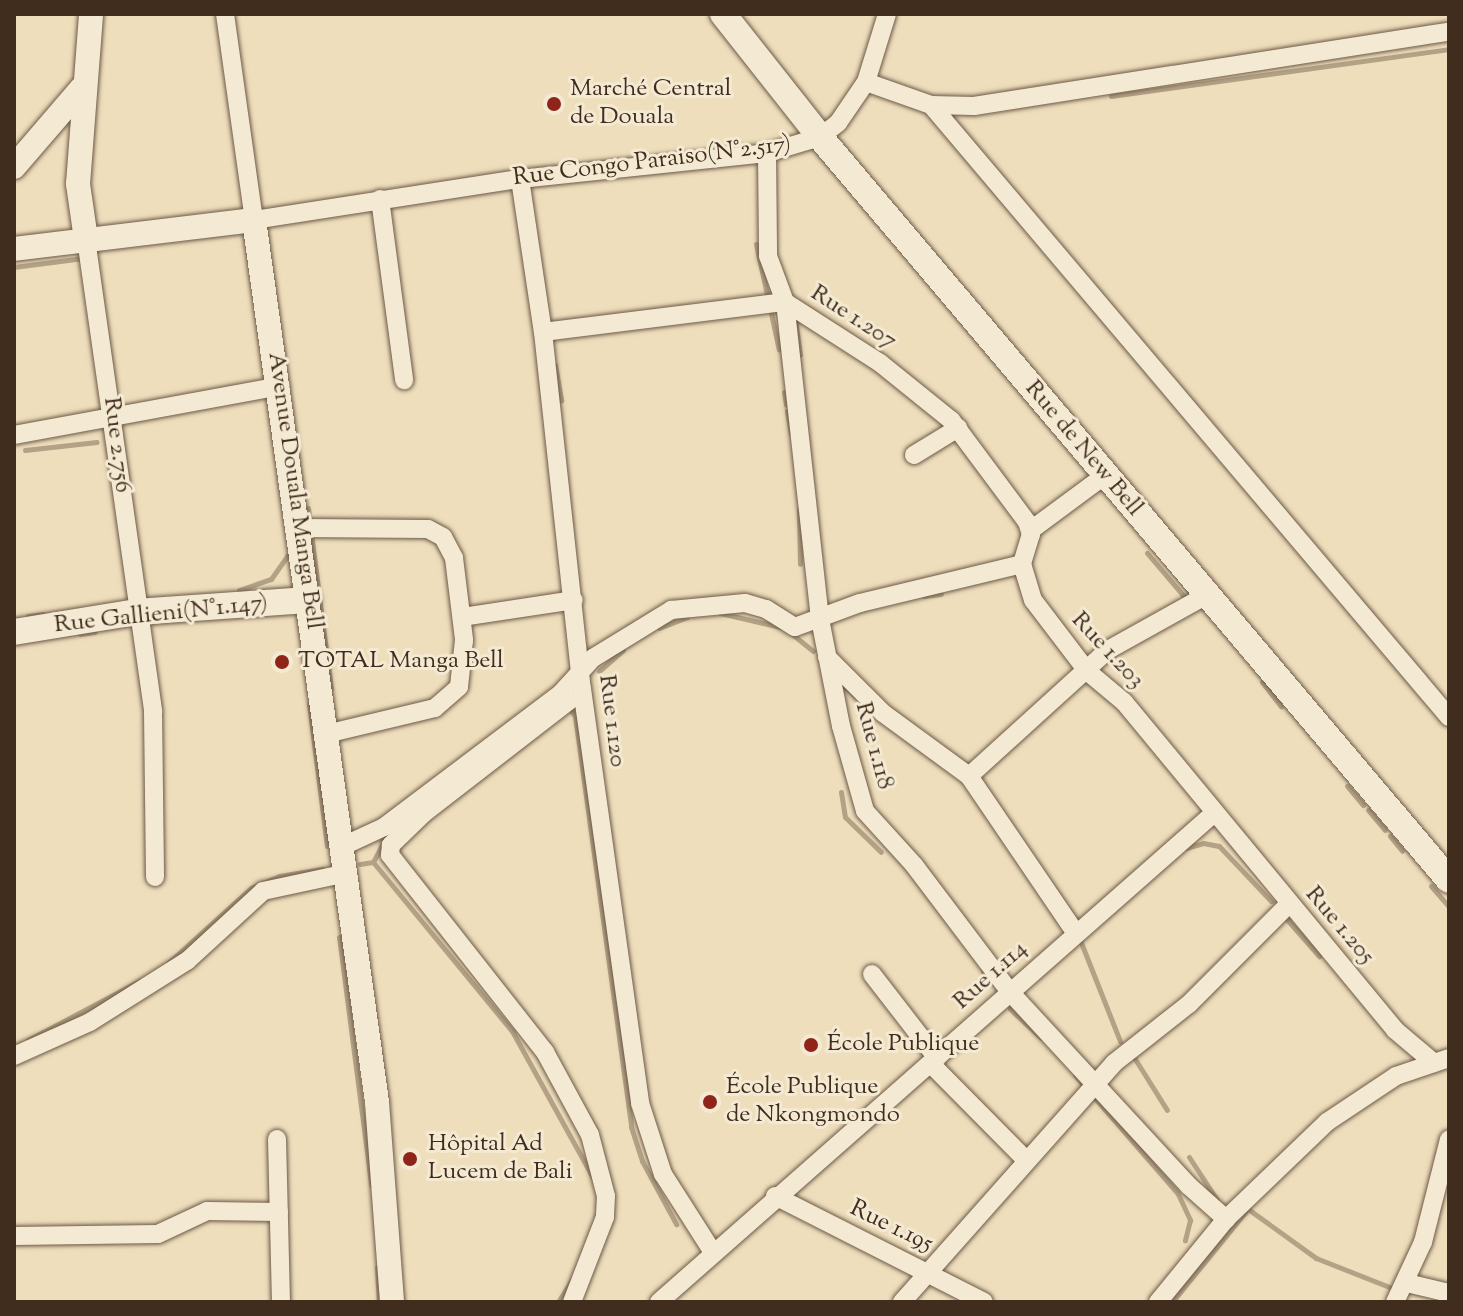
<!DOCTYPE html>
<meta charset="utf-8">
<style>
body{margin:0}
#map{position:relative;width:1463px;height:1316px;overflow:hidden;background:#eedebc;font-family:"Sorts Mill Goudy",serif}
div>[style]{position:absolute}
.stream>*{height:5px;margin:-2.5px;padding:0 2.5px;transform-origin:2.5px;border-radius:2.5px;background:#b3a286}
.roads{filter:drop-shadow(0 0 2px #6c5946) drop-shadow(0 0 2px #6c5946)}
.minor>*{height:18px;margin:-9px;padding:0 9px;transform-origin:9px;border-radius:9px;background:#f4ead3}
.tertiary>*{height:24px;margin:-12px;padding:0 12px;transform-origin:12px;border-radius:12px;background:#f4ead3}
.secondary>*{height:26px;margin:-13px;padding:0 13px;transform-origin:13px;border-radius:13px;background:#f4ead3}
.dots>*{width:22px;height:22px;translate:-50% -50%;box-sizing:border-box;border:4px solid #f4ead3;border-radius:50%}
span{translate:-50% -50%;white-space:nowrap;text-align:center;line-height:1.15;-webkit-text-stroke:6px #f4ead3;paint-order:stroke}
.poi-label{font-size:24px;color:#412d1e}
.left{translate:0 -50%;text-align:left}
.street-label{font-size:24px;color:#412d1e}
.frame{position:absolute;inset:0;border:16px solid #412d1e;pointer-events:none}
</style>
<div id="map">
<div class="stream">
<i style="left:1111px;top:96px;width:341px;rotate:-7.9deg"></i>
<i style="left:756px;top:244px;width:108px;rotate:77.8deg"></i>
<i style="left:14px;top:267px;width:70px;rotate:-7.4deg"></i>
<i style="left:795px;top:319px;width:36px;rotate:82deg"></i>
<i style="left:555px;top:365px;width:36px;rotate:80deg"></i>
<i style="left:784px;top:392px;width:13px;rotate:81deg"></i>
<i style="left:787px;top:411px;width:23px;rotate:80deg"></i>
<i style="left:25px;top:450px;width:72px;rotate:-6.3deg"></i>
<i style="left:308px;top:508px;width:15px;rotate:82deg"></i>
<i style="left:799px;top:509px;width:55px;rotate:89deg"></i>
<i style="left:311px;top:533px;width:157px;rotate:82.7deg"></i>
<i style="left:1147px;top:553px;width:62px;rotate:49.6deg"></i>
<i style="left:239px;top:590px;width:34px;rotate:-19deg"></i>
<i style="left:271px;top:579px;width:29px;rotate:-55deg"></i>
<i style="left:924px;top:596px;width:17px;rotate:-7deg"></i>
<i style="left:720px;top:613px;width:62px;rotate:13.1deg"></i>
<i style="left:28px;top:616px;width:15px;rotate:-8deg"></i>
<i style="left:659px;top:628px;width:30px;rotate:-21deg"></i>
<i style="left:80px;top:634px;width:15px;rotate:-8deg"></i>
<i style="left:792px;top:634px;width:27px;rotate:39deg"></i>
<i style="left:599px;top:671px;width:32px;rotate:-41deg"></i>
<i style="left:839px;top:681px;width:22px;rotate:43deg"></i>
<i style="left:1262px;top:682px;width:31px;rotate:52deg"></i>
<i style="left:309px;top:704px;width:143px;rotate:82.8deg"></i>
<i style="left:567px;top:706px;width:13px;rotate:51deg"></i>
<i style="left:575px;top:716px;width:415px;rotate:82.2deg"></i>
<i style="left:631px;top:1127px;width:36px;rotate:72deg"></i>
<i style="left:642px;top:1161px;width:72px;rotate:61.6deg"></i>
<i style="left:1347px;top:786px;width:25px;rotate:50deg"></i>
<i style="left:841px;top:792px;width:25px;rotate:81deg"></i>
<i style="left:845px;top:817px;width:50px;rotate:44.2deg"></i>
<i style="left:1368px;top:810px;width:26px;rotate:50deg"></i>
<i style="left:1390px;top:836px;width:19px;rotate:51deg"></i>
<i style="left:1186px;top:848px;width:18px;rotate:-16deg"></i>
<i style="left:1203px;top:843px;width:16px;rotate:11deg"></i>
<i style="left:1219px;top:846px;width:76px;rotate:46.6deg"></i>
<i style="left:373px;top:862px;width:219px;rotate:50.6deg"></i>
<i style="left:512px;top:1031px;width:168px;rotate:61.1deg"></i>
<i style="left:373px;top:862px;width:32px;rotate:-62deg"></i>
<i style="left:360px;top:864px;width:13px;rotate:-9deg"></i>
<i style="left:1431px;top:886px;width:28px;rotate:49deg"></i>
<i style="left:1283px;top:915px;width:55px;rotate:48.7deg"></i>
<i style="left:339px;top:937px;width:250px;rotate:82.6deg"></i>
<i style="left:1080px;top:940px;width:109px;rotate:68.4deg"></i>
<i style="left:168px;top:963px;width:112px;rotate:-42.1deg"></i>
<i style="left:251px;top:888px;width:30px;rotate:-23deg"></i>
<i style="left:279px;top:876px;width:44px;rotate:-9.2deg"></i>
<i style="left:983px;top:971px;width:14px;rotate:56deg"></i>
<i style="left:1010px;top:1009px;width:42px;rotate:43.1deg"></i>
<i style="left:28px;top:1040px;width:126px;rotate:-28deg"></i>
<i style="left:1135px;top:1059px;width:60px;rotate:57.9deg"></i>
<i style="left:1075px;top:1075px;width:157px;rotate:49.1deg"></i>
<i style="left:1178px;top:1194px;width:29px;rotate:65deg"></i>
<i style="left:1190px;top:1220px;width:21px;rotate:104deg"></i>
<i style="left:1189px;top:1157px;width:51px;rotate:56.9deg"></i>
<i style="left:1248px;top:1209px;width:84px;rotate:35.8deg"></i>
<i style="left:1316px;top:1258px;width:87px;rotate:21.6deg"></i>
<i style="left:377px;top:1267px;width:35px;rotate:87deg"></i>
<i style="left:558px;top:1302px;width:28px;rotate:-58deg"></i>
<i style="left:1172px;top:1302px;width:119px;rotate:-50.8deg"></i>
</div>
<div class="roads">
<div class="minor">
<i style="left:225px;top:14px;width:208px;rotate:82deg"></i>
<i style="left:254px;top:220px;width:269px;rotate:-8.8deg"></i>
<i style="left:520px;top:179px;width:248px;rotate:-6deg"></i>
<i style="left:767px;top:153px;width:55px;rotate:-16.8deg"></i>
<i style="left:820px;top:137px;width:23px;rotate:-38deg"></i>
<i style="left:838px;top:123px;width:50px;rotate:-55.7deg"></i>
<i style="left:866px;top:82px;width:69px;rotate:19.5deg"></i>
<i style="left:931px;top:105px;width:43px;rotate:1.3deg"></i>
<i style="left:974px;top:106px;width:481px;rotate:-8.9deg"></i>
<i style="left:866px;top:82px;width:71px;rotate:-72.8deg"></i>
<i style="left:931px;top:105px;width:802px;rotate:49.76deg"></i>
<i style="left:767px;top:153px;width:103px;rotate:89.4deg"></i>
<i style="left:768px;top:256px;width:49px;rotate:69.7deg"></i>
<i style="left:785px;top:302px;width:319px;rotate:83.7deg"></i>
<i style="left:820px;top:619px;width:109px;rotate:78.9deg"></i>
<i style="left:841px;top:726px;width:88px;rotate:74.2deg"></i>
<i style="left:865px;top:811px;width:73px;rotate:47.8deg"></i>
<i style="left:914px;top:865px;width:159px;rotate:52.9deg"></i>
<i style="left:1010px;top:992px;width:264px;rotate:47.3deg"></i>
<i style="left:1189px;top:1186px;width:50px;rotate:41.7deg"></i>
<i style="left:520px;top:179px;width:155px;rotate:81.5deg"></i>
<i style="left:543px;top:332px;width:359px;rotate:83.8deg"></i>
<i style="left:582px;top:689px;width:418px;rotate:82deg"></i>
<i style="left:640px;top:1103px;width:75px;rotate:72.1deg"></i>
<i style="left:663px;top:1174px;width:91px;rotate:57.5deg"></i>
<i style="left:380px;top:199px;width:183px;rotate:82.4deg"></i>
<i style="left:86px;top:239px;width:477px;rotate:81.9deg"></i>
<i style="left:153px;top:711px;width:166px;rotate:89.3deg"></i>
<i style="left:543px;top:332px;width:244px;rotate:-7.1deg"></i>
<i style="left:785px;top:302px;width:113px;rotate:32.7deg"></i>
<i style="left:880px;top:363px;width:91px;rotate:38.8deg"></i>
<i style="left:951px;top:420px;width:127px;rotate:53.3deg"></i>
<i style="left:1027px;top:522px;width:13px;rotate:72deg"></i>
<i style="left:1031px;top:534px;width:31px;rotate:107deg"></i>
<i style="left:14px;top:435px;width:271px;rotate:-10.4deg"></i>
<i style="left:914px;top:455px;width:52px;rotate:-31.5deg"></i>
<i style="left:299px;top:528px;width:129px;rotate:0.4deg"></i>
<i style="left:428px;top:529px;width:17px;rotate:28deg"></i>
<i style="left:443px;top:537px;width:24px;rotate:62deg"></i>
<i style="left:454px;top:558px;width:83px;rotate:83deg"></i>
<i style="left:464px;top:640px;width:47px;rotate:96.1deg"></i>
<i style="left:459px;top:687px;width:32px;rotate:139deg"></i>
<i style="left:435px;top:708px;width:112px;rotate:166.6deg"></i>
<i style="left:1031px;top:530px;width:91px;rotate:-36.5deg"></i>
<i style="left:462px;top:617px;width:113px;rotate:-8.6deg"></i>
<i style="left:827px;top:657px;width:79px;rotate:45deg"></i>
<i style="left:883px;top:713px;width:107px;rotate:36.2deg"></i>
<i style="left:969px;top:776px;width:189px;rotate:55.8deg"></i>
<i style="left:569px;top:701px;width:185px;rotate:142.3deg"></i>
<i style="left:423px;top:814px;width:45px;rotate:135.9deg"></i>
<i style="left:391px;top:845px;width:10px;rotate:96deg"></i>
<i style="left:390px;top:855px;width:251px;rotate:51.8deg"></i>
<i style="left:545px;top:1052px;width:94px;rotate:61.5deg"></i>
<i style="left:590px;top:1135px;width:63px;rotate:75.3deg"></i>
<i style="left:606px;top:1196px;width:21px;rotate:93deg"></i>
<i style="left:605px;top:1217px;width:91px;rotate:111.2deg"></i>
<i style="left:969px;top:776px;width:188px;rotate:-42.2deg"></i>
<i style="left:1108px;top:650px;width:113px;rotate:-29.1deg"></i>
<i style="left:343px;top:846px;width:45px;rotate:-24.9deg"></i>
<i style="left:384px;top:827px;width:222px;rotate:-37.1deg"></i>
<i style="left:561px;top:693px;width:47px;rotate:-47.6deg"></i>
<i style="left:593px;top:658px;width:92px;rotate:-31.6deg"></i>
<i style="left:671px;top:610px;width:74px;rotate:-5.4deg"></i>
<i style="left:745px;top:603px;width:22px;rotate:16deg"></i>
<i style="left:766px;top:609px;width:34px;rotate:32deg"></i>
<i style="left:795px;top:627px;width:69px;rotate:-20.3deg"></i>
<i style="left:860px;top:603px;width:167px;rotate:-13.5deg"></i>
<i style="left:1022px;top:564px;width:38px;rotate:73deg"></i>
<i style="left:1033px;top:600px;width:89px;rotate:52.7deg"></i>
<i style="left:1087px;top:671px;width:48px;rotate:40deg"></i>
<i style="left:1124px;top:702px;width:425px;rotate:50.4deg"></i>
<i style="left:1395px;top:1030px;width:51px;rotate:40.2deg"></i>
<i style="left:872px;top:974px;width:106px;rotate:52.3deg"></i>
<i style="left:14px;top:1056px;width:83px;rotate:-24.1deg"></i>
<i style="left:90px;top:1022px;width:115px;rotate:-32.2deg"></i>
<i style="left:187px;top:961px;width:103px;rotate:-42.6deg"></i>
<i style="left:263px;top:891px;width:86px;rotate:-12.1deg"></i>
<i style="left:931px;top:1064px;width:134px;rotate:45.3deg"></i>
<i style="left:277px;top:1139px;width:163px;rotate:88.6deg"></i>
<i style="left:775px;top:1196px;width:234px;rotate:26.9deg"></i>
<i style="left:14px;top:1236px;width:144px;rotate:-0.8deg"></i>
<i style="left:158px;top:1234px;width:54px;rotate:-25.1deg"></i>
<i style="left:207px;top:1211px;width:72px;rotate:0.8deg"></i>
<i style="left:1407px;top:1283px;width:43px;rotate:13.4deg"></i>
<i style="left:659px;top:1302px;width:738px;rotate:-41.38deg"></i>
<i style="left:902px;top:1302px;width:319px;rotate:-48.4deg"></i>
<i style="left:1114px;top:1063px;width:95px;rotate:-38.2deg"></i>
<i style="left:1189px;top:1004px;width:141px;rotate:-45deg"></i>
<i style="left:1158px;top:1302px;width:107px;rotate:-50.7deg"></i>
<i style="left:1226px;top:1219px;width:140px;rotate:-43.8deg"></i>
<i style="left:1327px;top:1122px;width:83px;rotate:-33.7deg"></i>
<i style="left:1396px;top:1076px;width:56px;rotate:-18.8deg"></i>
<i style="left:1395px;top:1302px;width:66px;rotate:-65deg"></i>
<i style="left:1423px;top:1242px;width:106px;rotate:-75.8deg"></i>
</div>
<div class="tertiary">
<i style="left:14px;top:167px;width:104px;rotate:-49.3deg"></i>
<i style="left:86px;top:239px;width:56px;rotate:-98.3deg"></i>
<i style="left:78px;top:184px;width:170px;rotate:-85.6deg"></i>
<i style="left:14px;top:249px;width:242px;rotate:-6.9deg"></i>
<i style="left:254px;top:220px;width:891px;rotate:82.06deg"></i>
<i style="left:377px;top:1102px;width:201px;rotate:85.7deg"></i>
</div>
<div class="secondary">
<i style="left:723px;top:14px;width:157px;rotate:51.7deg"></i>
<i style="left:820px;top:137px;width:973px;rotate:49.75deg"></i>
<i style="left:14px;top:632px;width:124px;rotate:-9.3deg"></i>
<i style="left:136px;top:612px;width:172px;rotate:-4deg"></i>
</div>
</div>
<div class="dots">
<i style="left:554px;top:104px;background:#8f2418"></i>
<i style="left:282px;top:662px;background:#8f2418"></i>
<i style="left:811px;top:1045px;background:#8f2418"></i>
<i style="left:710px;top:1102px;background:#8f2418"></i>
<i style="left:410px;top:1159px;background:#8f2418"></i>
</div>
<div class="poi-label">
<span class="left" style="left:570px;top:104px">Marché Central<br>de Douala</span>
<span class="left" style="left:298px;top:662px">TOTAL Manga Bell</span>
<span class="left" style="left:827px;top:1045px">École Publique</span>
<span class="left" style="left:726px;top:1102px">École Publique<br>de Nkongmondo</span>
<span class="left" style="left:428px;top:1159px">Hôpital Ad<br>Lucem de Bali</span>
</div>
<div class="street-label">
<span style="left:652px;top:162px;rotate:-7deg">Rue Congo Paraiso(N°2.517)</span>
<span style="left:853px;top:318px;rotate:33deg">Rue 1.207</span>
<span style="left:116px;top:445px;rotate:83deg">Rue 2.756</span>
<span style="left:1083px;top:449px;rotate:50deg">Rue de New Bell</span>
<span style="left:294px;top:491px;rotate:82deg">Avenue Douala Manga Bell</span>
<span style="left:161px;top:615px;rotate:-6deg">Rue Gallieni(N°1.147)</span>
<span style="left:1107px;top:651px;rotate:47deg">Rue 1.203</span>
<span style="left:611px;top:721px;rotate:83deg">Rue 1.120</span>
<span style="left:873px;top:746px;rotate:75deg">Rue 1.118</span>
<span style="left:1339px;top:926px;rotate:50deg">Rue 1.205</span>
<span style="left:991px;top:976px;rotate:-42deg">Rue 1.114</span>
<span style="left:891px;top:1227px;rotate:26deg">Rue 1.195</span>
</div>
<div class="frame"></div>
</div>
